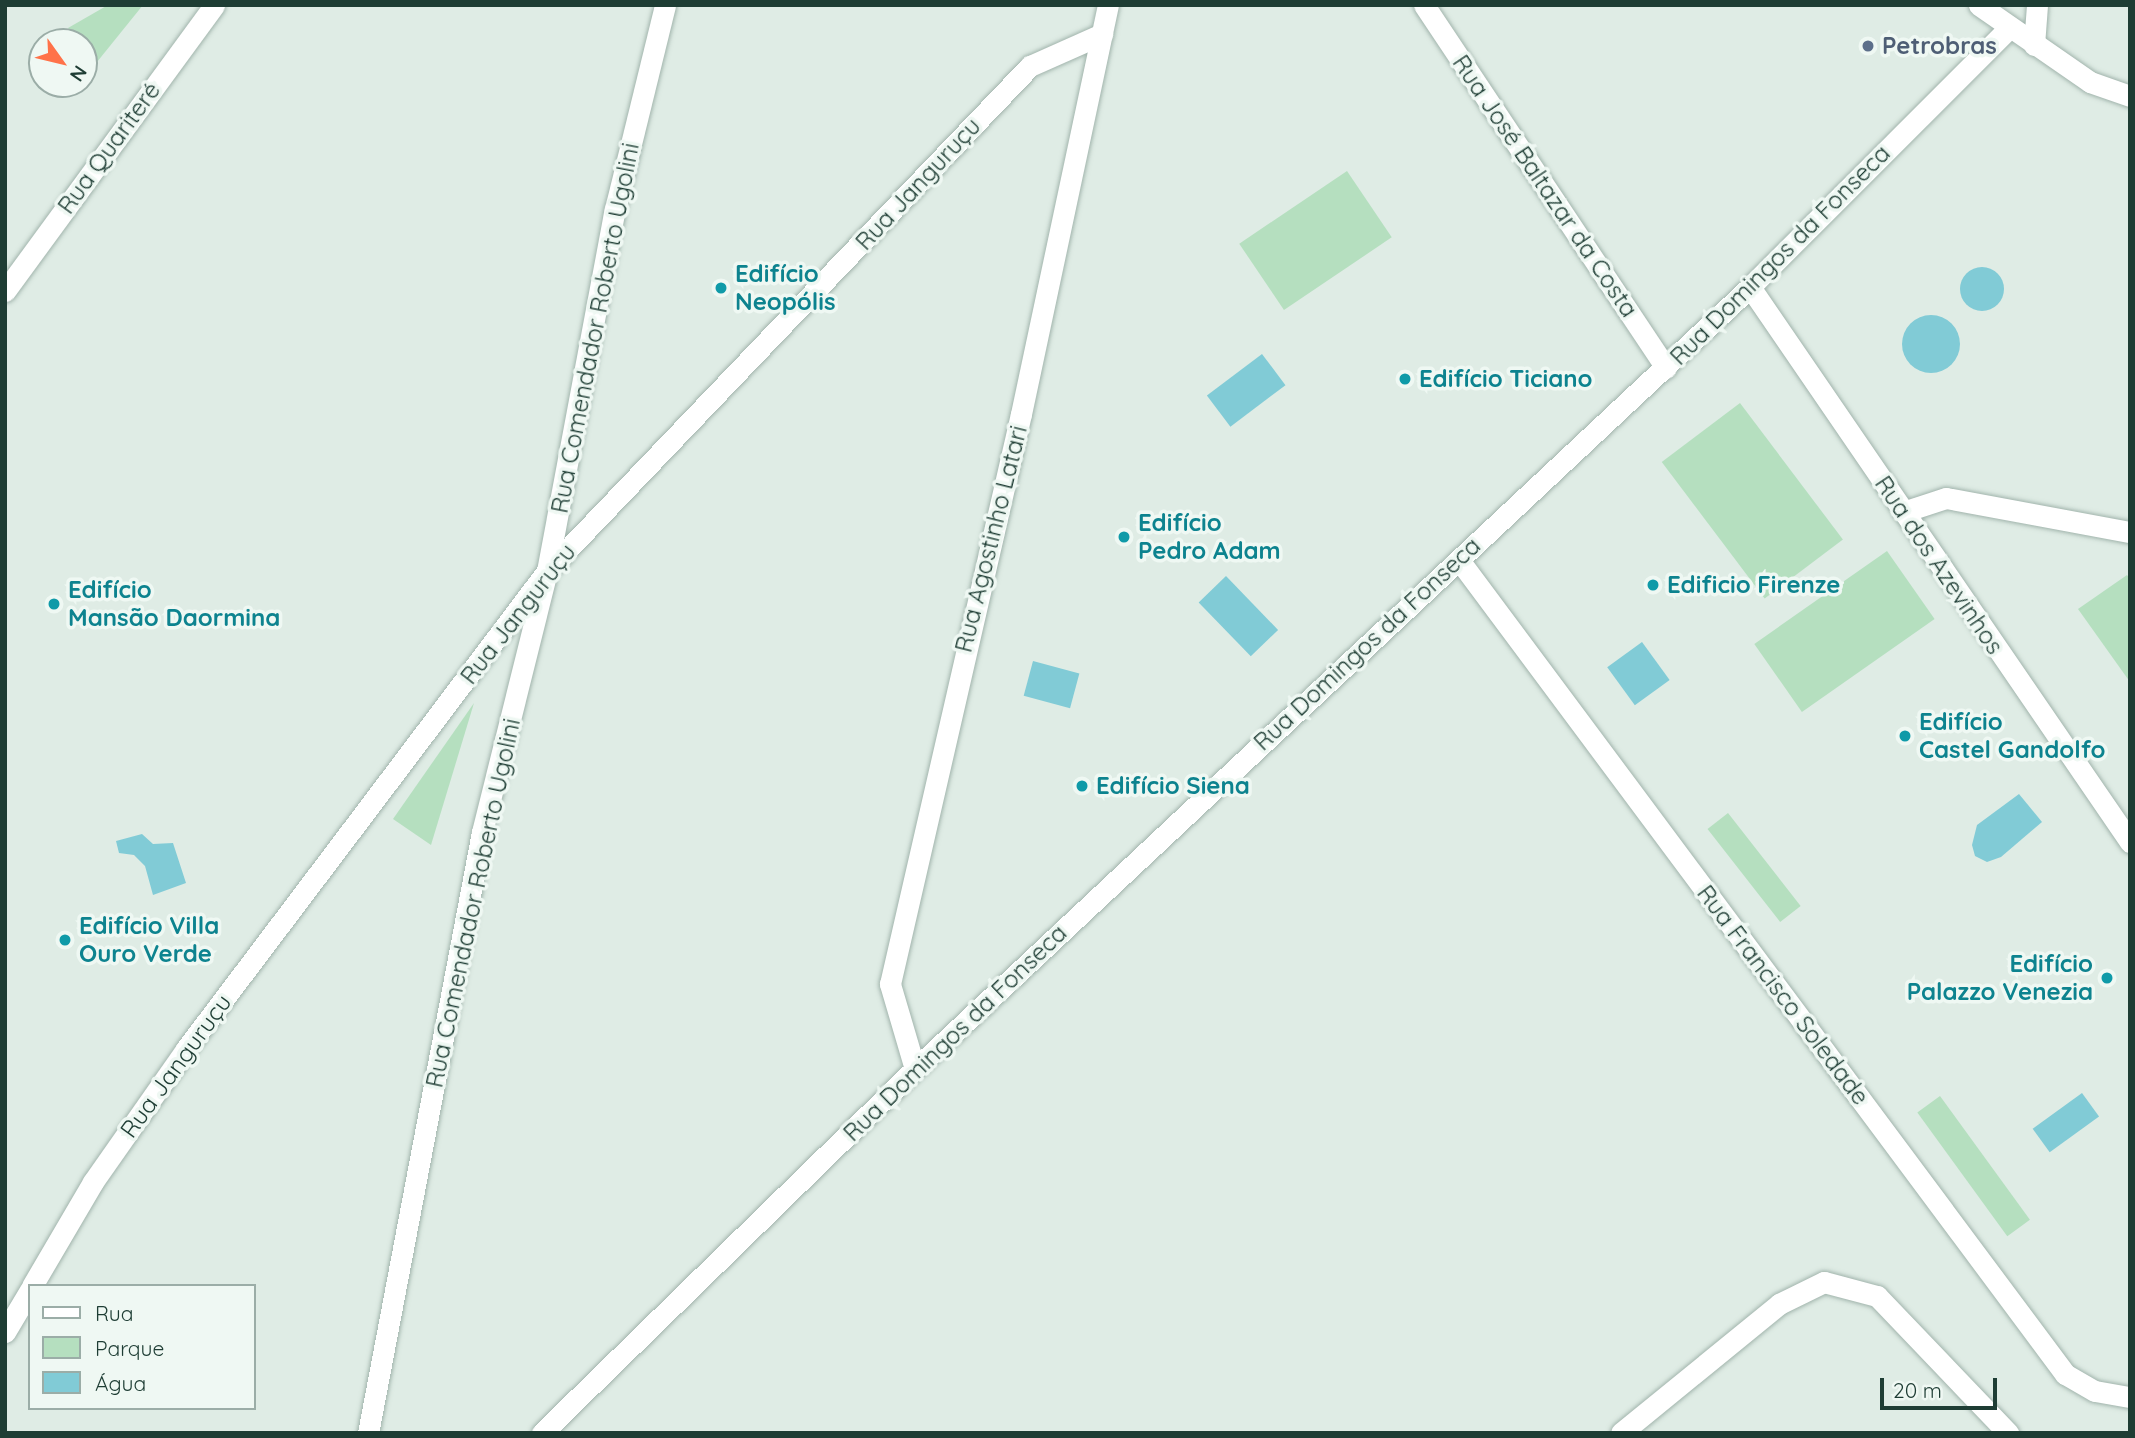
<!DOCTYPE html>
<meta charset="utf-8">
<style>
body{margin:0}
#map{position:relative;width:2135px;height:1438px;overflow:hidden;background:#dfece5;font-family:Quicksand,sans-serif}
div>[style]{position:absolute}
.green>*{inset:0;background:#b5dfbf;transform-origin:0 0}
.water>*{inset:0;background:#81cbd6;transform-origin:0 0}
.round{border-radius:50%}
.roads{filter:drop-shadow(0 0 2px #a1b4ac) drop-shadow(0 0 2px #a1b4ac)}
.minor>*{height:21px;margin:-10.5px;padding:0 10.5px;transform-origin:10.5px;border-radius:10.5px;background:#fff}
.dots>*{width:19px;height:19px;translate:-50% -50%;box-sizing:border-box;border:4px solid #eff8f3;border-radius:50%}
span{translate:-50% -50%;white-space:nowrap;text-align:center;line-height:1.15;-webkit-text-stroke:7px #eff8f3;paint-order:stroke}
.service-label{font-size:24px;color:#4e5e75;font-weight:700}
.left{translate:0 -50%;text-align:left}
.street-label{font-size:24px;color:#1e3d34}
.culture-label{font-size:24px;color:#0d838f;font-weight:700}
.right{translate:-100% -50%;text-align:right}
.frame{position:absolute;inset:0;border:7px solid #1e3d34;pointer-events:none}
.legend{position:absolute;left:28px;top:1284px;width:228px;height:126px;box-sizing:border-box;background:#eff8f3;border:2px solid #9bada7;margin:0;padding:9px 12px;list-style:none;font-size:21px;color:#1e3d34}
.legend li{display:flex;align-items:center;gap:14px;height:35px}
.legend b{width:35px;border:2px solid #9bada7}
.north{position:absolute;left:28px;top:28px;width:70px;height:70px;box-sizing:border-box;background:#eff8f3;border:2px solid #9bada7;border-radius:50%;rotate:124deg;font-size:19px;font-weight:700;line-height:28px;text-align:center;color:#1e3d34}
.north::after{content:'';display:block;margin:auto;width:24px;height:32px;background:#ff7249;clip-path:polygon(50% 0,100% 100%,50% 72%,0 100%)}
.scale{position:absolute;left:1880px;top:1378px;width:117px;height:32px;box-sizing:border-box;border:4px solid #1e3d34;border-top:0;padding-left:9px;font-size:21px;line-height:24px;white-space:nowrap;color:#1e3d34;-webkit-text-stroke:5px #eff8f3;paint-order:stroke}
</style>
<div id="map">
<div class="green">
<i style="clip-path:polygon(108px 5px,143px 5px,97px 62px,68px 28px)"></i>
<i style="left:1347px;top:171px;width:80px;height:130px;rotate:56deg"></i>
<i style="left:1740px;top:403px;width:171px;height:98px;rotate:53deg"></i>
<i style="left:1887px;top:551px;width:83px;height:162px;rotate:55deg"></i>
<i style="clip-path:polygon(2127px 575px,2130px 579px,2130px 682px,2078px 609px)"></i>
<i style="clip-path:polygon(474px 703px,431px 845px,393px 819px)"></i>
<i style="left:1728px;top:813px;width:118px;height:26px;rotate:52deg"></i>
<i style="left:1940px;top:1096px;width:153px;height:28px;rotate:54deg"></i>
</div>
<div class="water">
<i class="round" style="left:1960px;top:267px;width:44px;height:44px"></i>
<i class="round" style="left:1902px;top:315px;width:58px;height:58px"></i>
<i style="left:1262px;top:354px;width:39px;height:69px;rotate:53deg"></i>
<i style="left:1226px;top:576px;width:75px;height:38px;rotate:46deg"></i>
<i style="left:1642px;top:642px;width:47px;height:43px;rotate:54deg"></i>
<i style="left:1033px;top:661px;width:48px;height:36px;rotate:15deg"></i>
<i style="clip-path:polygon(2019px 794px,2042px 822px,2001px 857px,1987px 862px,1975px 856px,1972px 845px,1977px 825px)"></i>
<i style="clip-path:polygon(142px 834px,153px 844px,173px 843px,186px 883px,153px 895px,145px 866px,134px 855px,119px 853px,116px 841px)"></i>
<i style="left:2082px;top:1093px;width:29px;height:61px;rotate:54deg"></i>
</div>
<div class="roads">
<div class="minor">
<i style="left:1424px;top:5px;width:436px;rotate:56.3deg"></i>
<i style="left:1979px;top:5px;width:135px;rotate:34.7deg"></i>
<i style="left:2090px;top:82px;width:42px;rotate:19.3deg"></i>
<i style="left:2034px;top:45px;width:40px;rotate:-85.7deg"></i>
<i style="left:1750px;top:287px;width:673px;rotate:55.6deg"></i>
<i style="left:5px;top:291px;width:354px;rotate:-53.8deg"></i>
<i style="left:1903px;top:512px;width:45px;rotate:-18deg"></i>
<i style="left:1946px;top:498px;width:187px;rotate:10.5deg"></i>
<i style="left:1459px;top:560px;width:1015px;rotate:53.33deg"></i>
<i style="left:2065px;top:1374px;width:34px;rotate:30deg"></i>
<i style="left:2095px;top:1391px;width:36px;rotate:10deg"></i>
<i style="left:915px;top:1069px;width:89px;rotate:-106.4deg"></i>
<i style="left:890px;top:984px;width:585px;rotate:-77.06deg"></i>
<i style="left:1021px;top:414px;width:418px;rotate:-78deg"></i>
<i style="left:32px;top:1286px;width:121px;rotate:-59.6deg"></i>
<i style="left:93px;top:1182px;width:162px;rotate:-55deg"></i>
<i style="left:186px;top:1049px;width:599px;rotate:-52.94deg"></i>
<i style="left:547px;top:571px;width:699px;rotate:-46.28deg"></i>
<i style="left:1030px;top:66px;width:79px;rotate:-24deg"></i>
<i style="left:5px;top:1332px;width:49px;rotate:-59.2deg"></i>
<i style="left:368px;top:1433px;width:612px;rotate:-79.26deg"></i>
<i style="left:482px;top:832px;width:269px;rotate:-76deg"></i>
<i style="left:547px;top:571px;width:368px;rotate:-79.4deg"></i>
<i style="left:615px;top:209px;width:210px;rotate:-76.2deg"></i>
<i style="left:542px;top:1433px;width:521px;rotate:-44.3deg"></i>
<i style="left:915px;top:1069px;width:1144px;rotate:-43.12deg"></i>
<i style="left:1750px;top:287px;width:366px;rotate:-45deg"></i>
<i style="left:1621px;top:1433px;width:204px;rotate:-39.2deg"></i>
<i style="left:1779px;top:1304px;width:50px;rotate:-26.1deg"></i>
<i style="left:1824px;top:1282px;width:55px;rotate:14.8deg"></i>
<i style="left:1877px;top:1296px;width:190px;rotate:46.3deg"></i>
</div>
</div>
<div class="dots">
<i style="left:1868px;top:46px;background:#5c6f8a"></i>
<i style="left:721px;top:288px;background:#0f9aa8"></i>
<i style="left:1405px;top:379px;background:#0f9aa8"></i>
<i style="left:1124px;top:537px;background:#0f9aa8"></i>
<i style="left:1653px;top:585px;background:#0f9aa8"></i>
<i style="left:54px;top:604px;background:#0f9aa8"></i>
<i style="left:1905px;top:736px;background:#0f9aa8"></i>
<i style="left:1082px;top:786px;background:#0f9aa8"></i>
<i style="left:65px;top:940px;background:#0f9aa8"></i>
<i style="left:2107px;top:978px;background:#0f9aa8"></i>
</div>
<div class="service-label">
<span class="left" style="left:1882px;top:46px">Petrobras</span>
</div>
<div class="street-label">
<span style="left:109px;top:148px;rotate:-54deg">Rua Quariteré</span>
<span style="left:918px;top:184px;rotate:-47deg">Rua Janguruçu</span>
<span style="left:1545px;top:186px;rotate:56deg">Rua José Baltazar da Costa</span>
<span style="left:1780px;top:255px;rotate:-45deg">Rua Domingos da Fonseca</span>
<span style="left:595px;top:328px;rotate:-79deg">Rua Comendador Roberto Ugolini</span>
<span style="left:991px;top:539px;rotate:-76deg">Rua Agostinho Latari</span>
<span style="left:1939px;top:565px;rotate:56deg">Rua dos Azevinhos</span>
<span style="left:518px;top:614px;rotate:-52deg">Rua Janguruçu</span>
<span style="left:1367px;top:644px;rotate:-43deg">Rua Domingos da Fonseca</span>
<span style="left:473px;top:903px;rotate:-78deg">Rua Comendador Roberto Ugolini</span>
<span style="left:1783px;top:995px;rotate:53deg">Rua Francisco Soledade</span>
<span style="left:955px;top:1033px;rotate:-44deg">Rua Domingos da Fonseca</span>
<span style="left:176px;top:1066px;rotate:-54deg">Rua Janguruçu</span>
</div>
<div class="culture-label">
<span class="left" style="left:735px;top:288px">Edifício<br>Neopólis</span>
<span class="left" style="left:1419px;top:379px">Edifício Ticiano</span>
<span class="left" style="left:1138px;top:537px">Edifício<br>Pedro Adam</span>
<span class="left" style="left:1667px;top:585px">Edificio Firenze</span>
<span class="left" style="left:68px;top:604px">Edifício<br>Mansão Daormina</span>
<span class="left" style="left:1919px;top:736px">Edifício<br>Castel Gandolfo</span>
<span class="left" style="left:1096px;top:786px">Edifício Siena</span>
<span class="left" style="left:79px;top:940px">Edifício Villa<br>Ouro Verde</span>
<span class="right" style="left:2093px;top:978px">Edifício<br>Palazzo Venezia</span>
</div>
<div class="frame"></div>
<ul class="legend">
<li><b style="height:9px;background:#fff"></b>Rua</li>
<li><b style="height:19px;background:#b5dfbf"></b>Parque</li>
<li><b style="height:19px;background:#81cbd6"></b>Água</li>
</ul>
<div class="north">N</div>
<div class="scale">20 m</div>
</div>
